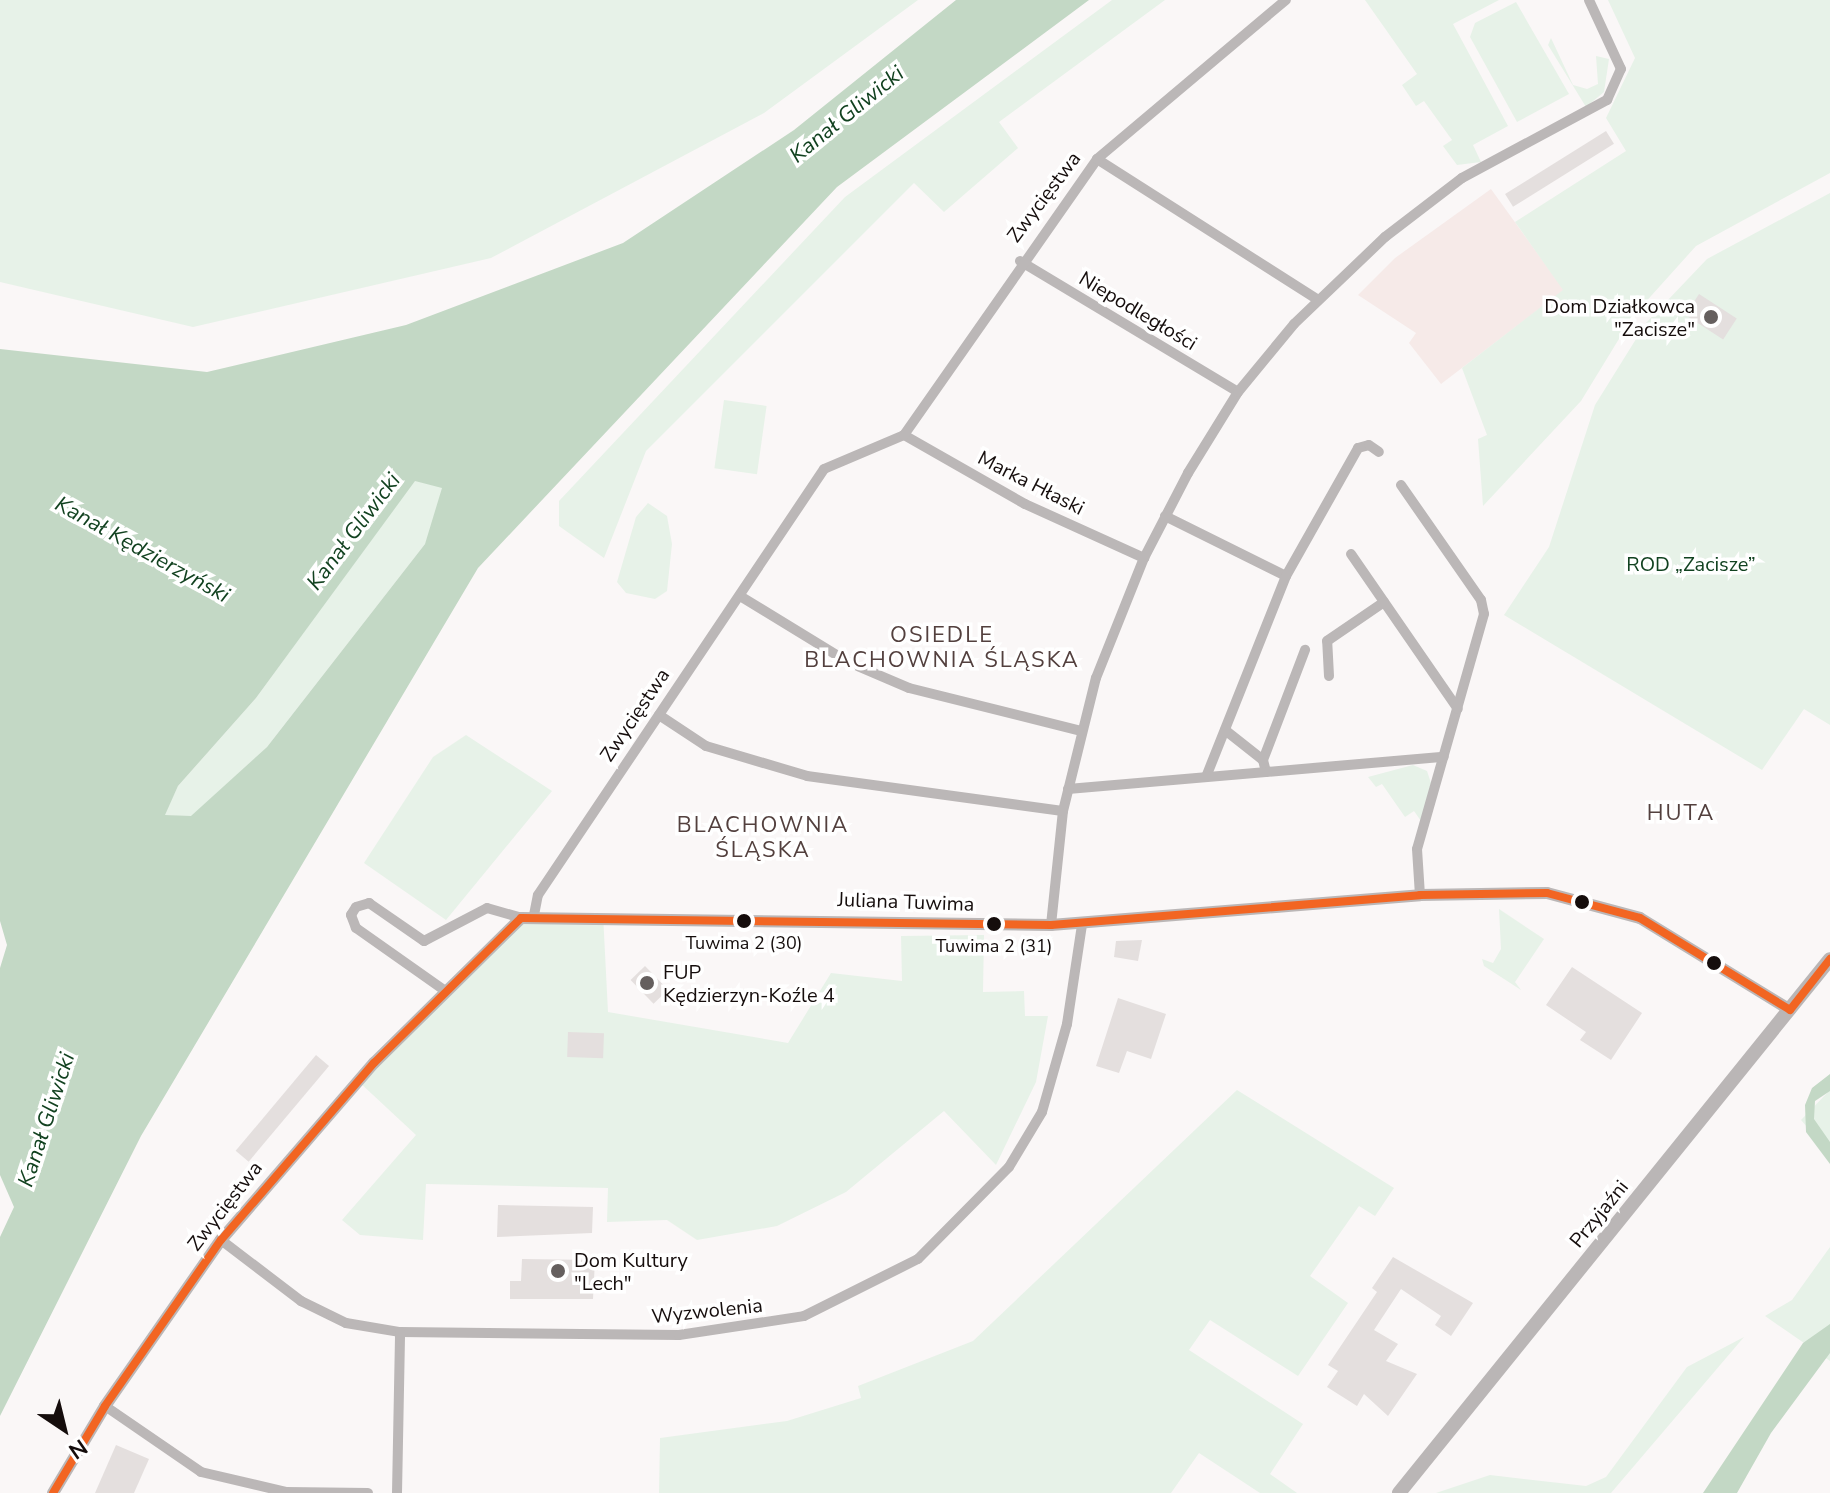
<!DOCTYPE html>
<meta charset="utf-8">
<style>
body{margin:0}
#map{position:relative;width:1830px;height:1493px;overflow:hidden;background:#faf7f7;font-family:"Nunito Sans",sans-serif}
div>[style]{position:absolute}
.built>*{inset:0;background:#f6eae8}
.green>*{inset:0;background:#e7f2e8;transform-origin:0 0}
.water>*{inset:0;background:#c3d8c5}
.building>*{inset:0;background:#e4dfde;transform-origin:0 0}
.minor>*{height:10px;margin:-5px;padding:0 5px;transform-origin:5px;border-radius:5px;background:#bbb7b7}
.tertiary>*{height:12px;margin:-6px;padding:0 6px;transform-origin:6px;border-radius:6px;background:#bbb7b7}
.secondary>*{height:14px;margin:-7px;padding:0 7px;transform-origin:7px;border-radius:7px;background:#bab6b6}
.bus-1>*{height:8px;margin:-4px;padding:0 4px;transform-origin:4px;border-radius:4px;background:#f26522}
.dots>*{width:22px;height:22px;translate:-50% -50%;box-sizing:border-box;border:4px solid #fff;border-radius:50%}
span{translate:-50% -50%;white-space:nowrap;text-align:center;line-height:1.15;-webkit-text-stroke:7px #fff;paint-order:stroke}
.bus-label{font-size:18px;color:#150d0c}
.street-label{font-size:20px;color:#150d0c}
.poi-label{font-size:20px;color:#150d0c}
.right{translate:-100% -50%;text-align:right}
.left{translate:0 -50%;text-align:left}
.park-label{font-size:20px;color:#114220}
.water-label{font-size:22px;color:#124220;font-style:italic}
.neighbourhood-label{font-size:22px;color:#53403e;letter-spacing:2px}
.north{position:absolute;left:24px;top:1389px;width:80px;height:80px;-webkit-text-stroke:6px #fff;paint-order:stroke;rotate:145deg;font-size:22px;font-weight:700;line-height:32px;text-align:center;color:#150d0c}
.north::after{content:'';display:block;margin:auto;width:28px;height:36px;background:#150d0c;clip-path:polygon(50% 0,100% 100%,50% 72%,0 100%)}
</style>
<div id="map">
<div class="built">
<i style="clip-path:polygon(1491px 189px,1564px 290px,1441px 384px,1409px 343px,1416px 333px,1358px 295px,1395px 258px)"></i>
</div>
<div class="green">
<i style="clip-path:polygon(0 0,918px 0,764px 113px,491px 258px,193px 327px,0 282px)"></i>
<i style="clip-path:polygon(1112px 0,1165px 0,999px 122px,1018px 148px,944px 212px,914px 183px,646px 451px,604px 558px,559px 526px,559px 501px,845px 197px)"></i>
<i style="clip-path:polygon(1365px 0,1499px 0,1453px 24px,1508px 126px,1473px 145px,1481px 162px,1457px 165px,1443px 146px,1452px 140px,1424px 101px,1416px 106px,1402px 85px,1417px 74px)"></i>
<i style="clip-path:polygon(1608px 0,1830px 0,1830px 173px,1696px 246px,1633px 316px,1581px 401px,1483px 506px,1478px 439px,1487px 435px,1462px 368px,1563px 290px,1515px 222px,1626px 151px,1606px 118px,1635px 58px)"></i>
<i style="clip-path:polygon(1516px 2px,1569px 94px,1517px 122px,1470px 37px,1475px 23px)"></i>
<i style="clip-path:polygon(1551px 38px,1573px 85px,1587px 89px,1598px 84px,1596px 56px,1609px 59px,1604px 92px,1586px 107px,1548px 45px)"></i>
<i style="clip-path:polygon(1830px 193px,1830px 725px,1804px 709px,1762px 770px,1504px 615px,1549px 547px,1595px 405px,1646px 323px,1707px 259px)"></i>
<i style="left:724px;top:400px;width:43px;height:69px;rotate:8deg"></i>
<i style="clip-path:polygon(415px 480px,442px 487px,442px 503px,425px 544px,267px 747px,191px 817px,164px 815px,178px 786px,256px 698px)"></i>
<i style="clip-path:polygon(648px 503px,667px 516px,672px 544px,667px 591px,655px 599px,626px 593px,617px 582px,636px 517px)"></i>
<i style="clip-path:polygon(466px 735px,552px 791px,446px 920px,364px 863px,433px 757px)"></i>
<i style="clip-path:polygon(1413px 765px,1427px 771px,1431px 783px,1421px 821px,1414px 811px,1405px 817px,1382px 784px,1376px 787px,1368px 777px)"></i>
<i style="clip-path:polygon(1499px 909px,1544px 939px,1515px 982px,1521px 990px,1484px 966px,1482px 959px,1493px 963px,1501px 949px)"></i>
<i style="clip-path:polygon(603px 914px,608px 1012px,788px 1043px,831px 973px,902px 981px,901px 936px,984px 935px,983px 992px,1024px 991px,1025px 1016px,1048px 1016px,1036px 1082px,996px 1165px,944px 1111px,846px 1192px,777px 1226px,697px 1240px,667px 1220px,607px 1222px,608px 1188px,426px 1184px,423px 1240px,360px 1235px,342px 1220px,416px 1135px,358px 1081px,522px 918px)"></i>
<i style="clip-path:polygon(1237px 1090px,1394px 1188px,1375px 1216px,1359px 1206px,1310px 1276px,1348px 1303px,1298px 1376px,1210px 1320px,1189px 1350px,1303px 1424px,1270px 1474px,1297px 1493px,1260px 1493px,1199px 1453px,1171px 1493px,659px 1493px,660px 1438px,787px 1421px,861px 1398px,858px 1386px,973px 1341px)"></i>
<i style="clip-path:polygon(1830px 1090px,1830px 1153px,1801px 1120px)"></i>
<i style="clip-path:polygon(1830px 1247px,1830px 1361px,1765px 1316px,1792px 1300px)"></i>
<i style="clip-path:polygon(1744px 1337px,1611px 1493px,1436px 1493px,1490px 1475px,1586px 1486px,1606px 1477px,1687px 1367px)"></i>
</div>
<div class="water">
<i style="clip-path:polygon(evenodd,956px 0,1089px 0,837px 187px,478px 568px,141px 1136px,0 1416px,0 1237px,14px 1207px,0 1175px,0 968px,7px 945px,0 921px,0 349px,207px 372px,406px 325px,623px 243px,794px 130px,956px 0,415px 481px,442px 488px,425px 544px,267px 747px,191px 816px,165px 815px,178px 786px,256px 698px,415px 481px)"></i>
<i style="clip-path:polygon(1830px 1074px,1830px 1091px,1815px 1101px,1814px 1119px,1830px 1142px,1830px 1164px,1806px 1132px,1805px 1105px,1812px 1088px)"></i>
<i style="clip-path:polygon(1830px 1324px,1830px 1353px,1771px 1433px,1737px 1493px,1703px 1493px,1803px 1343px)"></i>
</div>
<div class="building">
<i style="left:1606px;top:131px;width:15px;height:119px;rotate:58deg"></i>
<i style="left:1699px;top:294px;width:45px;height:25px;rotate:33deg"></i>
<i style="clip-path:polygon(1142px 940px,1138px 961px,1114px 957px,1116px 941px)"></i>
<i style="left:645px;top:966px;width:33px;height:20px;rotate:46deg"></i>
<i style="clip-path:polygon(1572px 967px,1642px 1013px,1611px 1060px,1580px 1040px,1586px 1032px,1546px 1005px)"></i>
<i style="clip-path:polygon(1118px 998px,1166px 1014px,1151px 1059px,1127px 1051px,1119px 1073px,1096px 1066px)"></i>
<i style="left:568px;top:1032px;width:36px;height:25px;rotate:2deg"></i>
<i style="left:316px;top:1055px;width:17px;height:125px;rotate:40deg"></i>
<i style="clip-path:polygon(498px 1205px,593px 1207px,592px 1233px,497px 1237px)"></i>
<i style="clip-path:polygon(1393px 1257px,1473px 1303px,1451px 1336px,1435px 1325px,1441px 1316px,1401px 1289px,1374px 1330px,1398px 1344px,1386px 1361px,1417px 1374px,1388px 1416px,1364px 1394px,1357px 1406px,1327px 1387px,1338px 1371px,1328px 1365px,1377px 1292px,1372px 1288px)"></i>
<i style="clip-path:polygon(522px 1259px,595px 1260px,593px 1299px,510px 1299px,510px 1281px,521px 1281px)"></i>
<i style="clip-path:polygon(116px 1445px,149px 1459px,134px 1493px,95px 1493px)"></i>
</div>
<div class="minor">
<i style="left:1097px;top:159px;width:261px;rotate:32.5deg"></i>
<i style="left:1020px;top:261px;width:254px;rotate:31deg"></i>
<i style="left:904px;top:435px;width:139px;rotate:29.7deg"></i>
<i style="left:1025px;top:504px;width:131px;rotate:24.4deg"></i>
<i style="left:1401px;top:485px;width:140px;rotate:55.2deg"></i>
<i style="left:1481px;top:600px;width:14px;rotate:78deg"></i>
<i style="left:1484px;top:614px;width:244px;rotate:105.9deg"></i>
<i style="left:1417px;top:849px;width:46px;rotate:86.3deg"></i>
<i style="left:1165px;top:516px;width:135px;rotate:26.4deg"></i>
<i style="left:1351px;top:554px;width:188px;rotate:55.4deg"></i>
<i style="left:740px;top:596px;width:127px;rotate:31.4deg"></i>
<i style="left:848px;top:662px;width:66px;rotate:23.1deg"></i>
<i style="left:909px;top:688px;width:177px;rotate:14deg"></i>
<i style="left:1329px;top:676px;width:35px;rotate:-93deg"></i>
<i style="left:1327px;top:641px;width:69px;rotate:-34.4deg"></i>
<i style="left:659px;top:715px;width:56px;rotate:33.4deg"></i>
<i style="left:706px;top:746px;width:105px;rotate:16.5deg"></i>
<i style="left:807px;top:776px;width:258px;rotate:7.8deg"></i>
<i style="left:1225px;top:730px;width:48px;rotate:38.3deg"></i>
<i style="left:1266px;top:772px;width:12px;rotate:-104deg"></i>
<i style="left:1263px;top:760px;width:118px;rotate:-69.1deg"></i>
<i style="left:1206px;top:777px;width:216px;rotate:-68.3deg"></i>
<i style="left:1286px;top:576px;width:147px;rotate:-60.6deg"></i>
<i style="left:1358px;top:448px;width:11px;rotate:-15deg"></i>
<i style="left:1369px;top:445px;width:12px;rotate:35deg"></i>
<i style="left:1068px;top:789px;width:377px;rotate:-4.9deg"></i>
<i style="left:534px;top:915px;width:20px;rotate:-79deg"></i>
<i style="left:538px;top:895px;width:513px;rotate:-56.12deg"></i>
<i style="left:824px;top:469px;width:87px;rotate:-23deg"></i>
<i style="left:904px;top:435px;width:337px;rotate:-55deg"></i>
<i style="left:1097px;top:159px;width:247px;rotate:-40.1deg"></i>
<i style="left:1051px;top:925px;width:115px;rotate:-84deg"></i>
<i style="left:1063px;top:811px;width:137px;rotate:-76.1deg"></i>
<i style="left:1096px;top:678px;width:129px;rotate:-68.2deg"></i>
<i style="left:1144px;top:558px;width:96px;rotate:-62.6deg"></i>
<i style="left:1188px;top:473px;width:95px;rotate:-58.3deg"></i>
<i style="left:1238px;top:392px;width:88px;rotate:-50.5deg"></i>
<i style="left:1294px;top:324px;width:126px;rotate:-43.7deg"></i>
<i style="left:1385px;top:237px;width:97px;rotate:-37.5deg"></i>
<i style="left:1462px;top:178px;width:165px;rotate:-28.3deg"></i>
<i style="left:1607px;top:100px;width:34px;rotate:-66deg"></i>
<i style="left:1621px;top:69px;width:76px;rotate:-114.9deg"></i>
<i style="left:444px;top:990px;width:108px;rotate:-144.8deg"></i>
<i style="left:356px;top:928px;width:14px;rotate:-111deg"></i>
<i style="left:351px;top:915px;width:9px;rotate:-58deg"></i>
<i style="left:356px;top:907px;width:14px;rotate:-17deg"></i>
<i style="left:369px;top:903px;width:67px;rotate:34.6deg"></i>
<i style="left:424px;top:941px;width:71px;rotate:-27.6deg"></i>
<i style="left:487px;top:908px;width:35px;rotate:16deg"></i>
<i style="left:221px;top:1240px;width:101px;rotate:37.3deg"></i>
<i style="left:301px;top:1301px;width:50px;rotate:26.1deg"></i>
<i style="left:346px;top:1323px;width:55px;rotate:9.5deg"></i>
<i style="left:400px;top:1332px;width:279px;rotate:0.6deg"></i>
<i style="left:679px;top:1335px;width:126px;rotate:-8.6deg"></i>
<i style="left:804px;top:1316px;width:127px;rotate:-26.6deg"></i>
<i style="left:918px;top:1259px;width:129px;rotate:-45.3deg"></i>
<i style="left:1009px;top:1167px;width:64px;rotate:-59deg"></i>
<i style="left:1042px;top:1112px;width:91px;rotate:-74.1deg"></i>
<i style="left:1067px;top:1024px;width:100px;rotate:-81.4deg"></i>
<i style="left:105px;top:1406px;width:116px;rotate:34.5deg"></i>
<i style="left:201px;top:1472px;width:87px;rotate:13.2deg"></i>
<i style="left:286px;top:1492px;width:82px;rotate:0.7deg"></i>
<i style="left:397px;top:1493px;width:161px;rotate:-88.9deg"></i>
</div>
<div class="tertiary">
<i style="left:53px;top:1493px;width:101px;rotate:-59.1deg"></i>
<i style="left:105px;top:1406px;width:203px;rotate:-55.1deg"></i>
<i style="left:221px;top:1240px;width:234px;rotate:-49.2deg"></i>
<i style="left:374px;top:1063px;width:206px;rotate:-44.6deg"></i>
<i style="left:521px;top:918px;width:530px;rotate:0.76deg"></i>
<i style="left:1051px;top:925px;width:370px;rotate:-4.6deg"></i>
<i style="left:1420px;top:895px;width:127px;rotate:-0.9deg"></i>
<i style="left:1547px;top:893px;width:96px;rotate:15deg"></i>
<i style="left:1640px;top:918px;width:176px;rotate:31.5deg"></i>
</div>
<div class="secondary">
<i style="left:1399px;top:1493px;width:686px;rotate:-51.09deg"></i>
</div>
<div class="bus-1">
<i style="left:53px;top:1493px;width:101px;rotate:-59.1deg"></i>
<i style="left:105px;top:1406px;width:203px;rotate:-55.1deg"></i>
<i style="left:221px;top:1240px;width:234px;rotate:-49.2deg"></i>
<i style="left:374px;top:1063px;width:206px;rotate:-44.6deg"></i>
<i style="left:521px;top:918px;width:530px;rotate:0.76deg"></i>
<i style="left:1051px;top:925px;width:370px;rotate:-4.6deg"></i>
<i style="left:1420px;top:895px;width:127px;rotate:-0.9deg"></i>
<i style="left:1547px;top:893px;width:96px;rotate:15deg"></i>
<i style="left:1640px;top:918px;width:176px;rotate:31.5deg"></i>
<i style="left:1790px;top:1010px;width:65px;rotate:-51.9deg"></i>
</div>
<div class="dots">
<i style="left:1711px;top:317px;background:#655f5e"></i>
<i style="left:1582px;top:902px;background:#150d0c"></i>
<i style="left:744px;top:921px;background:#150d0c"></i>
<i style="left:994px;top:924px;background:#150d0c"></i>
<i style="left:1714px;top:963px;background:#150d0c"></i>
<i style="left:647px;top:983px;background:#655f5e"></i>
<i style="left:558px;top:1271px;background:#655f5e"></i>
</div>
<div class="bus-label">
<span style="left:744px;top:943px">Tuwima 2 (30)</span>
<span style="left:994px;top:946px">Tuwima 2 (31)</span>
</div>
<div class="street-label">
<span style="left:1044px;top:197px;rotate:-53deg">Zwycięstwa</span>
<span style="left:1138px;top:311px;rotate:31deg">Niepodległości</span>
<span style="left:1031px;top:483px;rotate:27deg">Marka Hłaski</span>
<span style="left:635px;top:715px;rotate:-56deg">Zwycięstwa</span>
<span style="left:906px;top:902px;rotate:2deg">Juliana Tuwima</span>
<span style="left:225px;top:1206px;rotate:-52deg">Zwycięstwa</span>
<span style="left:1599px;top:1214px;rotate:-51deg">Przyjaźni</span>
<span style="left:707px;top:1311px;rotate:-6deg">Wyzwolenia</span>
</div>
<div class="poi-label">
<span class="right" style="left:1695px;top:318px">Dom Działkowca<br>"Zacisze"</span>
<span class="left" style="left:663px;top:984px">FUP<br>Kędzierzyn-Koźle 4</span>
<span class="left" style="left:574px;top:1272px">Dom Kultury<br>"Lech"</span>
</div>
<div class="park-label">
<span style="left:1691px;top:564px">ROD „Zacisze”</span>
</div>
<div class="water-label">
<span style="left:847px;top:115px;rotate:-39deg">Kanał Gliwicki</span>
<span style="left:354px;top:532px;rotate:-53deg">Kanał Gliwicki</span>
<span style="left:142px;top:550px;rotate:29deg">Kanał Kędzierzyński</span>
<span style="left:47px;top:1120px;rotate:-72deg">Kanał Gliwicki</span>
</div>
<div class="neighbourhood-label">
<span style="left:942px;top:648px">OSIEDLE<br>BLACHOWNIA ŚLĄSKA</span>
<span style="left:1681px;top:814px">HUTA</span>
<span style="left:763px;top:838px">BLACHOWNIA<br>ŚLĄSKA</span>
</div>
<div class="north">N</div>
</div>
